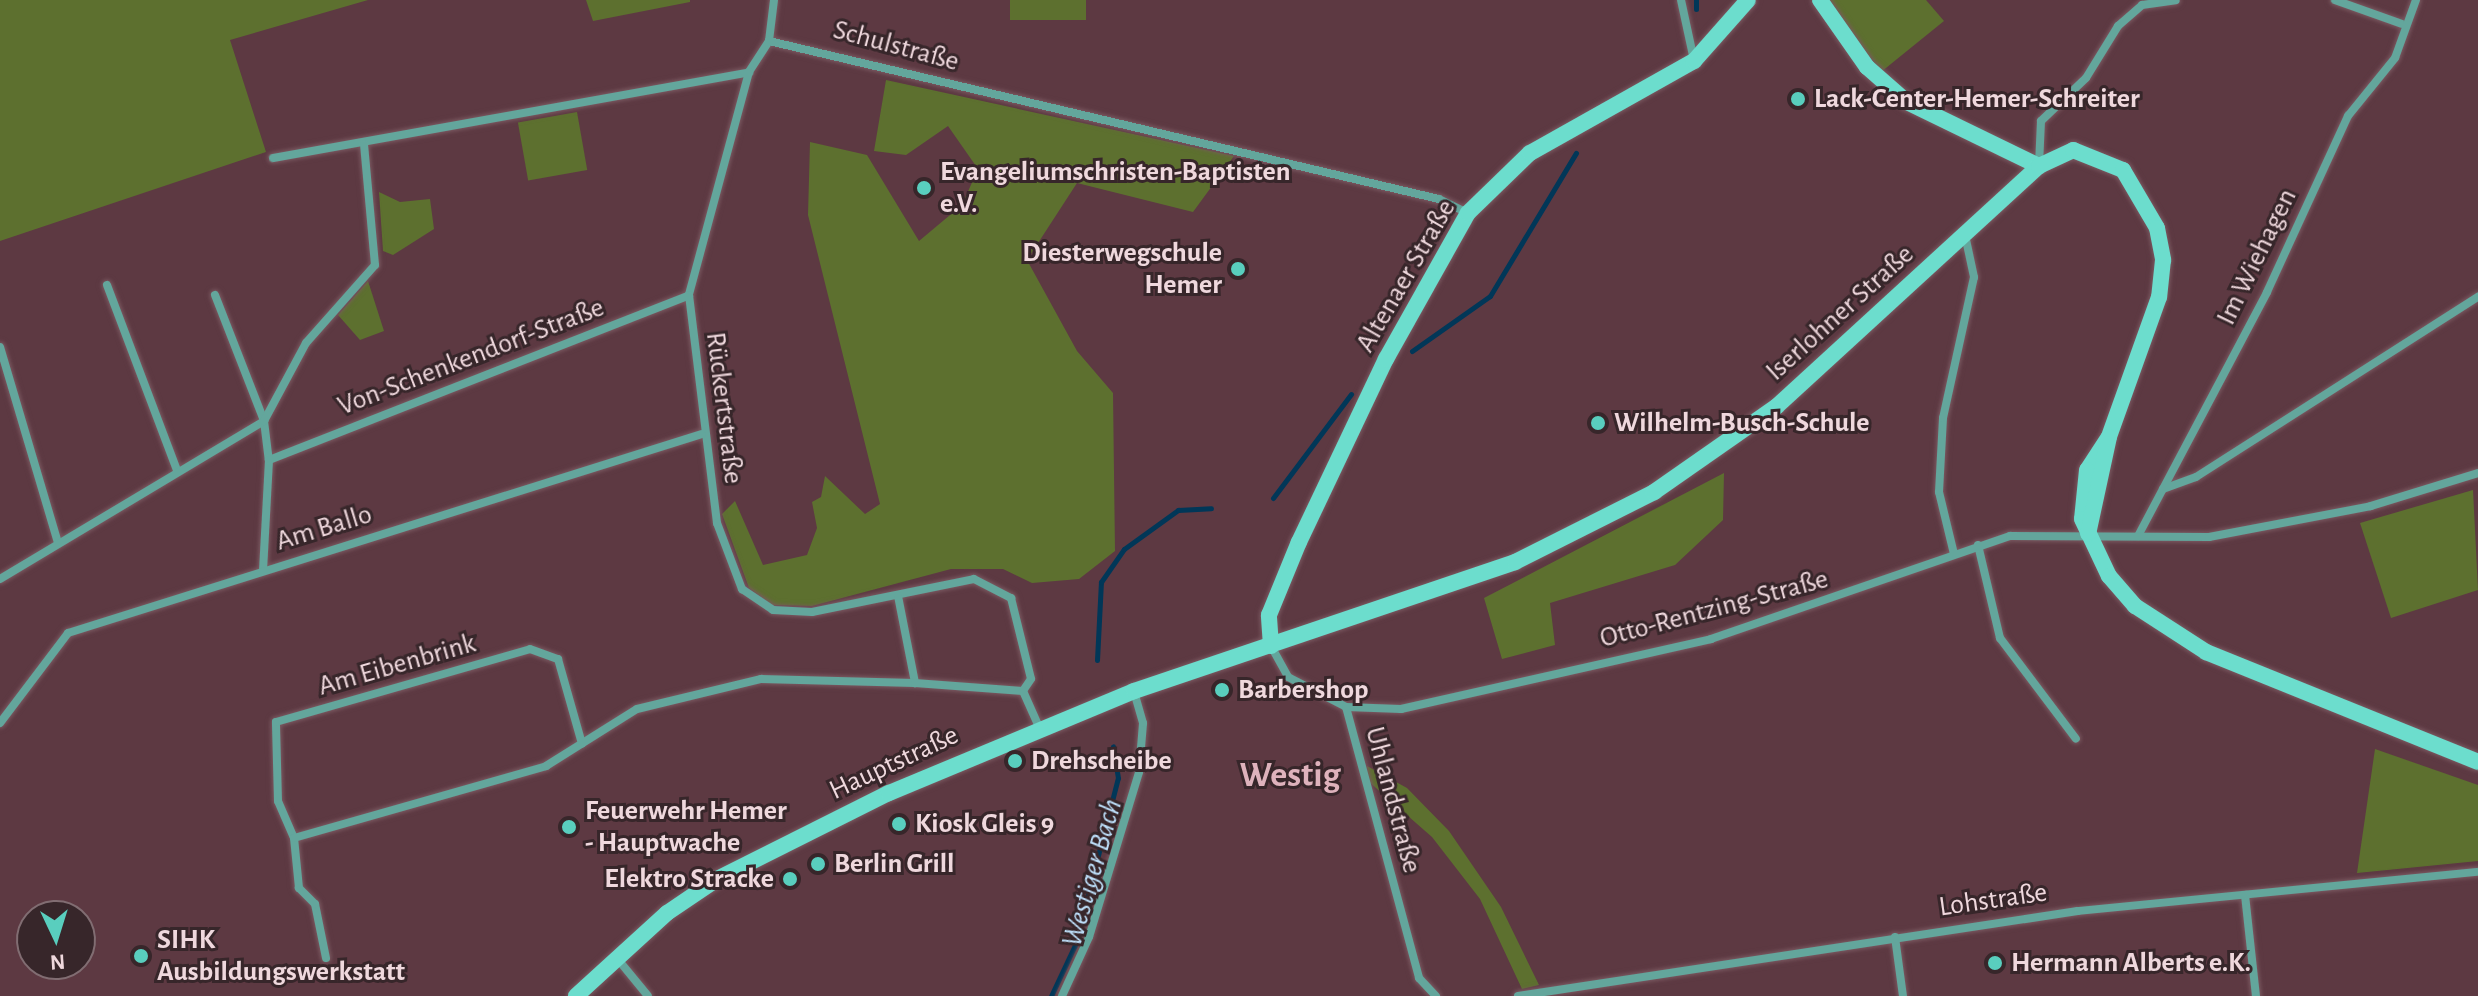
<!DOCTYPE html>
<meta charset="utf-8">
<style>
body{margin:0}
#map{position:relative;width:2478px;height:996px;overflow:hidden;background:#5d3942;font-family:"Alegreya Sans",sans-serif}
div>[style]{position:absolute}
.green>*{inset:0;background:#5d702f;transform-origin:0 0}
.stream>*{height:5px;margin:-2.5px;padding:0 2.5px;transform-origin:2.5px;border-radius:2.5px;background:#013758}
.roads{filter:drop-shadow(0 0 2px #7a5961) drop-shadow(0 0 2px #7a5961)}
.street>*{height:8px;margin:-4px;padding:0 4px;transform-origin:4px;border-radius:4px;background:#63a69c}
.secondary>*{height:16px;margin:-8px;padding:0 8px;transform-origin:8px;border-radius:8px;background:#6cddcd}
.dots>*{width:22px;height:22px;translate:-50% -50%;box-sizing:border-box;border:4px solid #37262a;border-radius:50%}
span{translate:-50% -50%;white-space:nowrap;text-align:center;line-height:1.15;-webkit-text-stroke:6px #37262a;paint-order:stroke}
.street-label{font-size:28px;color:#efd8dd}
.poi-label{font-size:28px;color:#efd8dd;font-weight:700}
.left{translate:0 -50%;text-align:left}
.right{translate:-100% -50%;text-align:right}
.water-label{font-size:30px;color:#bddef9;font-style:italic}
.district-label{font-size:36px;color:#deb2bc;font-weight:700}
.north{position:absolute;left:16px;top:900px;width:80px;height:80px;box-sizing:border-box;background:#37262a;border:2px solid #816d72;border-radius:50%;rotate:176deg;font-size:22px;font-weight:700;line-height:32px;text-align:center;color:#efd8dd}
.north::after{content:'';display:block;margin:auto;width:28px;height:36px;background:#59cebe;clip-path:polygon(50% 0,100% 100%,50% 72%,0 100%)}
</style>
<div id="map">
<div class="green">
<i style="clip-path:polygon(0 0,368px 0,230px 40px,266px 152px,0 241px)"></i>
<i style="clip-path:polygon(586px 0,690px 0,690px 2px,593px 21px)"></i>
<i style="left:1010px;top:0;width:76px;height:20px"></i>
<i style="clip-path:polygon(1828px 0,1926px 0,1944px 21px,1881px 72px)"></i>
<i style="clip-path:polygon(886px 80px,1234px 156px,1193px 212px,1077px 183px,1027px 260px,1077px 351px,1113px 393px,1115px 551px,1079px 579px,1032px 583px,1003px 569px,951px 569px,812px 606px,772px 605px,749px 588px,722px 514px,735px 501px,763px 565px,807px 555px,817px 528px,812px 502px,821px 497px,825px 476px,865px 514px,880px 504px,808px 215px,810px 142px,867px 155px,919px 241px,962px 205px,978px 169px,948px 126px,906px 155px,874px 151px)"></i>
<i style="left:577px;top:112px;width:59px;height:60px;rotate:80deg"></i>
<i style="clip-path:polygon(379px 192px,400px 202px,430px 199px,434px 229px,393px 255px,383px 251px)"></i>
<i style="clip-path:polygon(368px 281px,384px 331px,360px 340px,338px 315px)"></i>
<i style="clip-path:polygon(1724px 473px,1723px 520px,1675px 565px,1550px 603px,1555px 645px,1502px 659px,1484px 598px)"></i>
<i style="clip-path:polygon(2473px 490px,2478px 590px,2391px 618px,2360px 523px)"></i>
<i style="clip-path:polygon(2375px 749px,2478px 785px,2478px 861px,2357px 873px)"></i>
<i style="clip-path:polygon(1367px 766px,1407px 788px,1449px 831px,1501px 907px,1539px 985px,1522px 989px,1480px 899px,1432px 837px,1368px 781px)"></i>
</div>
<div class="stream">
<i style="left:1696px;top:0;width:9px;rotate:90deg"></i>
<i style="left:1412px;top:351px;width:95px;rotate:-35.2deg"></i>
<i style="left:1490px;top:296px;width:167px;rotate:-59deg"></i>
<i style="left:1273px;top:498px;width:130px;rotate:-53.1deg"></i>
<i style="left:1097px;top:660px;width:78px;rotate:-87.1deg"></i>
<i style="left:1101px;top:582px;width:40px;rotate:-55.1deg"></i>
<i style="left:1124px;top:549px;width:67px;rotate:-35.8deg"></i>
<i style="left:1178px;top:510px;width:33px;rotate:-3deg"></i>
<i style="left:1051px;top:996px;width:56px;rotate:-64.8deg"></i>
<i style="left:1075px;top:945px;width:172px;rotate:-75.6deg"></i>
<i style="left:1118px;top:778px;width:32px;rotate:-99deg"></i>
</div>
<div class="roads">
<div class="street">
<i style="left:774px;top:0;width:41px;rotate:97deg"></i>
<i style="left:769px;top:41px;width:37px;rotate:123deg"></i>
<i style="left:749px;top:72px;width:231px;rotate:105.1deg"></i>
<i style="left:689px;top:295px;width:230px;rotate:83deg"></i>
<i style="left:717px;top:523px;width:71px;rotate:69.3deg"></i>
<i style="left:742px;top:589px;width:37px;rotate:34deg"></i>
<i style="left:773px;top:610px;width:39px;rotate:3deg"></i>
<i style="left:812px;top:612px;width:165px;rotate:-11.5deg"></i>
<i style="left:974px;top:579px;width:42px;rotate:27.2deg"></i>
<i style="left:1011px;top:598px;width:83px;rotate:76.1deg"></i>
<i style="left:1031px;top:679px;width:14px;rotate:124deg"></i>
<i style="left:1681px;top:0;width:61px;rotate:77.8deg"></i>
<i style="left:2335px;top:0;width:71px;rotate:19.7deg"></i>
<i style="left:769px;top:41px;width:688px;rotate:13.27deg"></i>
<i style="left:1439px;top:199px;width:32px;rotate:26deg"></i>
<i style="left:273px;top:158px;width:484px;rotate:-10.2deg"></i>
<i style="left:2039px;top:165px;width:44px;rotate:-87.4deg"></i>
<i style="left:2041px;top:121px;width:62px;rotate:-43.7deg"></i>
<i style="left:2086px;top:78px;width:61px;rotate:-58.4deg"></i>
<i style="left:2118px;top:26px;width:32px;rotate:-41deg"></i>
<i style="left:2142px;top:5px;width:34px;rotate:-8deg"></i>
<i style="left:107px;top:285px;width:198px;rotate:69.3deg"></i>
<i style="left:215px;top:295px;width:135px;rotate:68.7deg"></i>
<i style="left:264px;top:421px;width:39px;rotate:83deg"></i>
<i style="left:269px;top:460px;width:110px;rotate:93.1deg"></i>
<i style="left:0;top:347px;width:204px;rotate:73.5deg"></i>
<i style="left:269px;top:460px;width:451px;rotate:-21.4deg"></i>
<i style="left:2163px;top:489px;width:35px;rotate:-20deg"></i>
<i style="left:2196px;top:477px;width:335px;rotate:-32.6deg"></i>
<i style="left:2138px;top:536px;width:276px;rotate:-62.1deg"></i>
<i style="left:2267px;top:292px;width:194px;rotate:-65.3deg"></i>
<i style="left:2348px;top:116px;width:75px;rotate:-51deg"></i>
<i style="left:2395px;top:58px;width:62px;rotate:-70.1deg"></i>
<i style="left:1978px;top:545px;width:96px;rotate:76.7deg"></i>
<i style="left:2000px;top:638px;width:126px;rotate:53deg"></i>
<i style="left:1954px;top:554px;width:64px;rotate:-103.6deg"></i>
<i style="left:1939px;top:492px;width:74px;rotate:-86.9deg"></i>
<i style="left:1943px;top:418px;width:144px;rotate:-77.6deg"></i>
<i style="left:1974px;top:277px;width:43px;rotate:-102.1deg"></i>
<i style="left:0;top:579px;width:308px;rotate:-30.9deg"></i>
<i style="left:264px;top:421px;width:89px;rotate:-61.7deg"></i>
<i style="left:306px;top:343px;width:104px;rotate:-48.5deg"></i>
<i style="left:375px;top:265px;width:121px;rotate:-95.2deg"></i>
<i style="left:898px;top:596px;width:89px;rotate:78.9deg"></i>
<i style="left:1271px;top:646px;width:35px;rotate:61deg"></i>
<i style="left:1288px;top:677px;width:65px;rotate:27.3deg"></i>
<i style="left:1346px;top:707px;width:55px;rotate:2.1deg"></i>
<i style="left:1401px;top:709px;width:318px;rotate:-12.7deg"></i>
<i style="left:1711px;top:639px;width:316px;rotate:-19deg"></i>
<i style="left:2010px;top:536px;width:199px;rotate:0.3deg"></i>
<i style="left:2209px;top:537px;width:165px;rotate:-10.8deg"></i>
<i style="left:2371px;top:506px;width:112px;rotate:-17.1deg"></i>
<i style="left:1346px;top:707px;width:281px;rotate:74.9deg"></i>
<i style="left:1419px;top:978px;width:25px;rotate:47deg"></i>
<i style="left:0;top:723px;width:113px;rotate:-52.9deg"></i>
<i style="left:68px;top:633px;width:664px;rotate:-17.43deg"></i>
<i style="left:294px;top:838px;width:40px;rotate:-113.4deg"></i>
<i style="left:278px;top:801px;width:79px;rotate:-91.5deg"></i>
<i style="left:276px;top:722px;width:264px;rotate:-16deg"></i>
<i style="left:530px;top:649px;width:30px;rotate:20deg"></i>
<i style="left:558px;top:659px;width:88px;rotate:74.2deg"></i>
<i style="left:2245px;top:895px;width:102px;rotate:83.8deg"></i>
<i style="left:1895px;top:937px;width:60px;rotate:82.3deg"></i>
<i style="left:616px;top:957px;width:50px;rotate:50.6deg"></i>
<i style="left:326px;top:958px;width:55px;rotate:-101.5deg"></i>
<i style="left:315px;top:904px;width:23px;rotate:-135deg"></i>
<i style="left:299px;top:888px;width:50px;rotate:-95.7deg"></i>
<i style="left:294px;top:838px;width:262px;rotate:-15.9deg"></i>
<i style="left:546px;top:766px;width:107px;rotate:-32.1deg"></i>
<i style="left:637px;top:709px;width:128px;rotate:-13.6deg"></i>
<i style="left:761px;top:679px;width:154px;rotate:1.5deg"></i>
<i style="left:915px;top:683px;width:108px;rotate:4.2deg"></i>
<i style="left:1023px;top:691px;width:39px;rotate:66deg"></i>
<i style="left:1062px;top:996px;width:65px;rotate:-65.4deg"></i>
<i style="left:1089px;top:937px;width:172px;rotate:-73.1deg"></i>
<i style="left:1139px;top:772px;width:49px;rotate:-85.3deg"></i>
<i style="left:1143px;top:723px;width:33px;rotate:-106deg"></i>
<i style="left:1518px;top:996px;width:566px;rotate:-8.63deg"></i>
<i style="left:2078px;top:911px;width:402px;rotate:-5.6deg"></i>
</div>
<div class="secondary">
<i style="left:1820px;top:0;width:82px;rotate:55deg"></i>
<i style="left:1867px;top:67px;width:53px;rotate:41.2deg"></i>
<i style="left:1907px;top:102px;width:147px;rotate:25.9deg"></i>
<i style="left:2108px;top:438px;width:38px;rotate:123deg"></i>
<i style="left:2087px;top:470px;width:49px;rotate:95.8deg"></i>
<i style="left:2082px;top:519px;width:63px;rotate:64.7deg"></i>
<i style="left:2109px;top:576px;width:40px;rotate:49deg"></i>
<i style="left:2135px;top:606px;width:85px;rotate:32.9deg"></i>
<i style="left:2206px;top:652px;width:293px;rotate:22deg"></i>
<i style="left:1271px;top:646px;width:31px;rotate:-94deg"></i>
<i style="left:1269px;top:615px;width:79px;rotate:-67.7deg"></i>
<i style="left:1299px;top:542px;width:203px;rotate:-64.6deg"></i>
<i style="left:1386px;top:359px;width:167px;rotate:-60.7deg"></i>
<i style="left:1468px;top:213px;width:86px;rotate:-44.1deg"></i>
<i style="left:1530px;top:153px;width:188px;rotate:-29.3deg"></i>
<i style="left:1694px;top:61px;width:81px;rotate:-48.5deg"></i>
<i style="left:576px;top:996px;width:123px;rotate:-42.4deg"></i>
<i style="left:667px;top:913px;width:60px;rotate:-34.2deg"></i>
<i style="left:717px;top:879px;width:192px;rotate:-26.6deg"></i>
<i style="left:889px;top:793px;width:265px;rotate:-22.6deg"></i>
<i style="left:1134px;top:691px;width:402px;rotate:-18.7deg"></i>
<i style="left:1515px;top:562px;width:156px;rotate:-26.7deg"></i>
<i style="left:1654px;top:492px;width:149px;rotate:-34.9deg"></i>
<i style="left:1776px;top:407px;width:357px;rotate:-42.5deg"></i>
<i style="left:2039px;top:166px;width:38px;rotate:-25deg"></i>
<i style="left:2073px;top:150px;width:54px;rotate:21.8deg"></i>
<i style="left:2123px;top:170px;width:67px;rotate:59.6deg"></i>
<i style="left:2157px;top:228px;width:33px;rotate:79deg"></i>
<i style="left:2163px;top:260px;width:37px;rotate:96deg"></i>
<i style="left:2159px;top:297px;width:149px;rotate:109.7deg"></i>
<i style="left:2109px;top:437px;width:99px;rotate:102.2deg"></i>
</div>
</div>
<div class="dots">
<i style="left:1798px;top:99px;background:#59cebe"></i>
<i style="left:924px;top:188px;background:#59cebe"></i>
<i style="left:1238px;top:269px;background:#59cebe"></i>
<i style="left:1598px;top:423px;background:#59cebe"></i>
<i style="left:1222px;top:690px;background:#59cebe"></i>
<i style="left:1015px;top:761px;background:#59cebe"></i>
<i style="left:899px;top:824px;background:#59cebe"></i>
<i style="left:569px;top:827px;background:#59cebe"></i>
<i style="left:818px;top:864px;background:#59cebe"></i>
<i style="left:790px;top:879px;background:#59cebe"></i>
<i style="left:141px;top:956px;background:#59cebe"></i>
<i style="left:1995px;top:963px;background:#59cebe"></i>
</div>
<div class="street-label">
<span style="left:896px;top:46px;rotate:15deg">Schulstraße</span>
<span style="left:2257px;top:257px;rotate:-64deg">Im Wiehagen</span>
<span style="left:1406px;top:276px;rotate:-60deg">Altenaer Straße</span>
<span style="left:1840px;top:313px;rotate:-42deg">Iserlohner Straße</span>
<span style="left:471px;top:357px;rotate:-21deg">Von-Schenkendorf-Straße</span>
<span style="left:724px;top:408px;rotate:83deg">Rückertstraße</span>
<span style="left:324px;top:528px;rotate:-17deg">Am Ballo</span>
<span style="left:1714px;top:609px;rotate:-15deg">Otto-Rentzing-Straße</span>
<span style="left:397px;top:665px;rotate:-16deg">Am Eibenbrink</span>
<span style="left:894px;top:763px;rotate:-25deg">Hauptstraße</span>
<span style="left:1393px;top:800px;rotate:75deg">Uhlandstraße</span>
<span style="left:1993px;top:900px;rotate:-8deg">Lohstraße</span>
</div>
<div class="poi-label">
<span class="left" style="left:1814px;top:99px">Lack-Center-Hemer-Schreiter</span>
<span class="left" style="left:940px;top:188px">Evangeliumschristen-Baptisten<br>e.V.</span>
<span class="right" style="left:1222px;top:269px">Diesterwegschule<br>Hemer</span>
<span class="left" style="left:1614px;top:423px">Wilhelm-Busch-Schule</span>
<span class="left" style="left:1238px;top:690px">Barbershop</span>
<span class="left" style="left:1031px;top:761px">Drehscheibe</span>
<span class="left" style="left:585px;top:827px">Feuerwehr Hemer<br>- Hauptwache</span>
<span class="left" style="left:915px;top:824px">Kiosk Gleis 9</span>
<span class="left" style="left:834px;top:864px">Berlin Grill</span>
<span class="right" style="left:774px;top:879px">Elektro Stracke</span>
<span class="left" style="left:157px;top:956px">SIHK<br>Ausbildungswerkstatt</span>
<span class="left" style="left:2011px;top:963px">Hermann Alberts e.K.</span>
</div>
<div class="water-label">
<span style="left:1092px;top:873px;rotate:-74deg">Westiger Bach</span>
</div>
<div class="district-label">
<span style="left:1290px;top:776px">Westig</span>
</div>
<div class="north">N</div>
</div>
